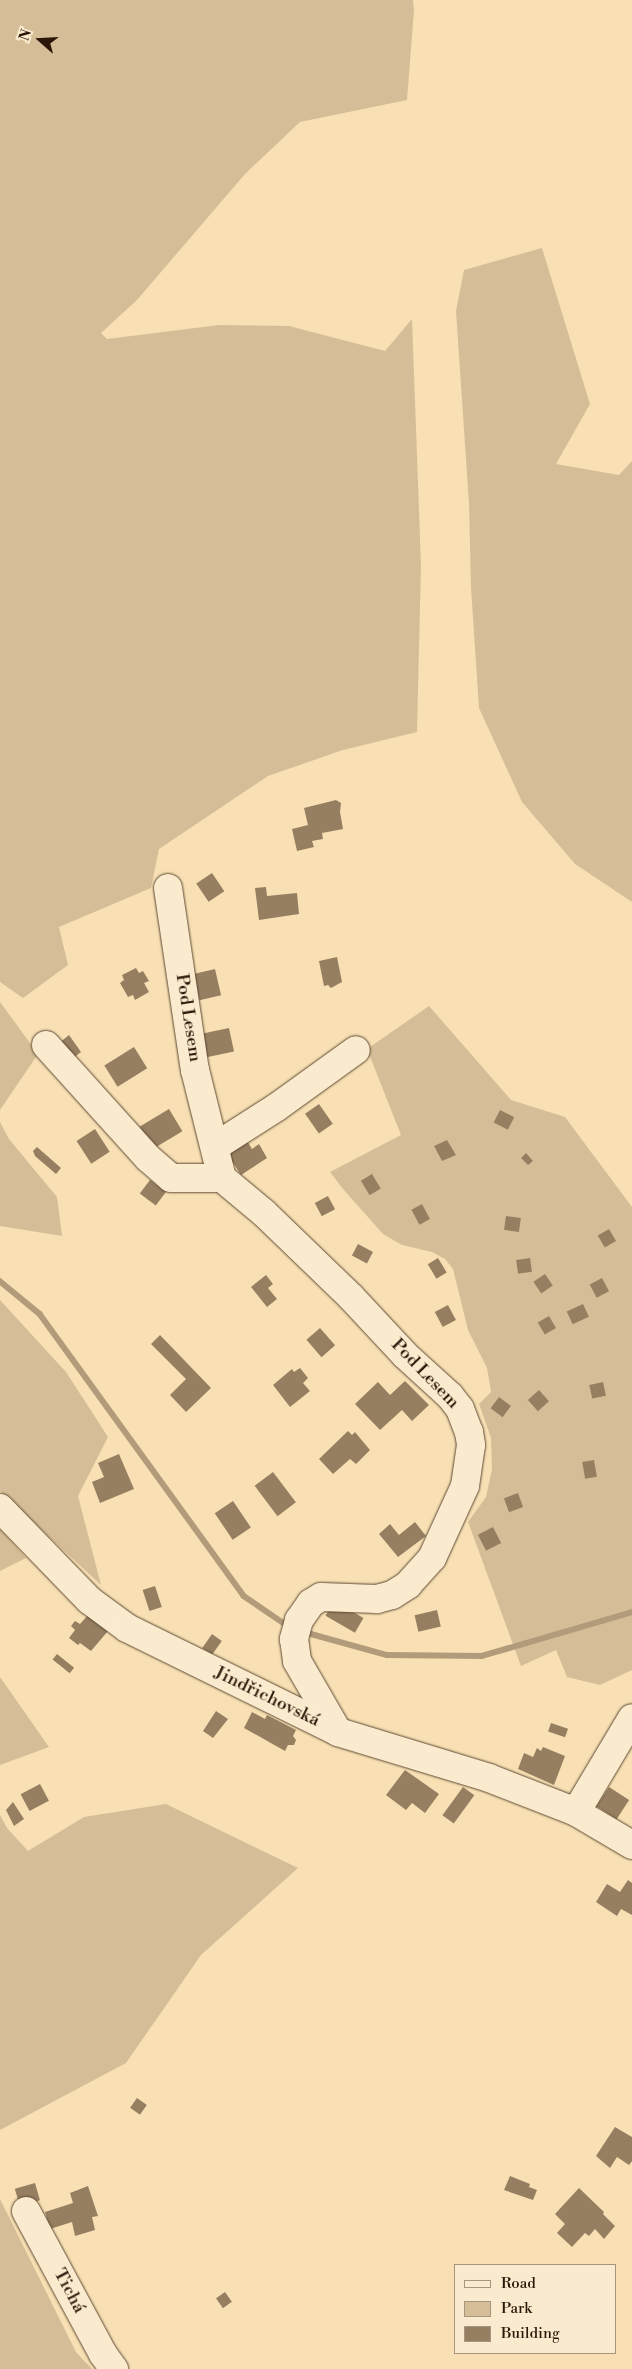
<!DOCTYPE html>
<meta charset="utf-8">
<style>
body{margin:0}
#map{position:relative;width:632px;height:2369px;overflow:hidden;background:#f8e0b4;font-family:"Libre Bodoni",serif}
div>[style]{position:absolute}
.green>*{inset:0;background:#d5be97}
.stream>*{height:5.5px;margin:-2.75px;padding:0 2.75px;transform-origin:2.75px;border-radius:2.75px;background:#b29b7a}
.building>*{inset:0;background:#967f61;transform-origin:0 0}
.roads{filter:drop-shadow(0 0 1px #5e4833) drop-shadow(0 0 1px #5e4833)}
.minor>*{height:28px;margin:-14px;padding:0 14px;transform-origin:14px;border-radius:14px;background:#faebce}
span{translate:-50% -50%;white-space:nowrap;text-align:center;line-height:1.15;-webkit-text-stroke:4px #faebce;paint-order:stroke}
.street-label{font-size:18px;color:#2b1608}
.legend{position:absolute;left:454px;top:2264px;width:162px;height:90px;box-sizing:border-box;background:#faebce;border:1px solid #a7967f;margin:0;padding:6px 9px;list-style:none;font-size:15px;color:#2b1608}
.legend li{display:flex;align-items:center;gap:10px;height:25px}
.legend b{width:25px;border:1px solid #a7967f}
.north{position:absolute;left:15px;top:15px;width:50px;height:50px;-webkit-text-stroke:4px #faebce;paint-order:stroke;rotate:289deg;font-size:14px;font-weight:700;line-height:20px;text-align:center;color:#2b1608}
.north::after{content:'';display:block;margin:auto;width:18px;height:22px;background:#2b1608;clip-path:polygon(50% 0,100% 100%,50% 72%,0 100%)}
</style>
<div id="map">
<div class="green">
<i style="clip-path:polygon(0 0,413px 0,414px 10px,407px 100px,300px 122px,245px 174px,137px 300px,101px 333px,107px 339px,219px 325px,289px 326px,385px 351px,412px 319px,421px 565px,417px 732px,343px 750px,268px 776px,159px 849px,151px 888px,59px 927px,68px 965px,23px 998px,0 982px)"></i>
<i style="clip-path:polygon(542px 248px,590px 404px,556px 464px,619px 475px,632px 461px,632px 902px,575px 864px,522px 802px,479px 708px,471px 588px,469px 504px,456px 311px,464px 270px)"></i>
<i style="clip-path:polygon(0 1002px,38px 1054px,0 1110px)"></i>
<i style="clip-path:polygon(429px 1006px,511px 1100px,565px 1117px,632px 1207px,632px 1670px,600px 1685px,567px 1677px,556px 1650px,521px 1666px,468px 1522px,486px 1497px,492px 1469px,491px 1438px,479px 1404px,491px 1392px,487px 1368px,468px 1330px,453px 1269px,445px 1259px,432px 1252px,402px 1245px,383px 1234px,343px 1189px,330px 1172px,401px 1135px,367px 1049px)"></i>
<i style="clip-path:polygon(0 1122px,9px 1139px,57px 1197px,62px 1236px,0 1226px)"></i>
<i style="clip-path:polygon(0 1300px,66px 1372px,108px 1437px,78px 1496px,101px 1585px,0 1491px)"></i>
<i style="clip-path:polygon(0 1529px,26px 1558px,0 1571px)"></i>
<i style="clip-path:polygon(0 1677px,49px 1747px,0 1765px)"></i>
<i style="clip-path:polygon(166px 1804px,298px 1868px,201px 1955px,126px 2063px,0 2130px,0 1815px,7px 1828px,28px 1851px,84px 1817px)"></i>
<i style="clip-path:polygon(0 2199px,76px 2352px,92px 2369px,0 2369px)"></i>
</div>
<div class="stream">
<i style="left:0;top:1281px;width:52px;rotate:39.5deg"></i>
<i style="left:40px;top:1314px;width:348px;rotate:54.1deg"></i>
<i style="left:244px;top:1596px;width:53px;rotate:34.3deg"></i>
<i style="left:304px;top:1632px;width:86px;rotate:15.5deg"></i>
<i style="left:387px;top:1655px;width:95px;rotate:0.6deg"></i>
<i style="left:482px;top:1656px;width:156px;rotate:-16.3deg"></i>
</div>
<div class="building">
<i style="clip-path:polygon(336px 800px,341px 803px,340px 812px,343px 829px,322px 833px,323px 839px,312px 841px,314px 847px,297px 851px,292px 829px,308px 825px,304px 808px)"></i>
<i style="left:212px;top:873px;width:22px;height:19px;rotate:56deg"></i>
<i style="clip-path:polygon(266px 887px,267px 896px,297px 893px,299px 914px,259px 920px,255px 888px)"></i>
<i style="clip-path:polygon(337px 957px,342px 982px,331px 988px,328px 985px,324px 986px,319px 961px)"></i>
<i style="clip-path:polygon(136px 968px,139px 973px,143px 971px,149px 981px,144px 983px,149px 992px,135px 1000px,133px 995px,128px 997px,120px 983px,124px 980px,122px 975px)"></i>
<i style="left:215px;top:969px;width:27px;height:22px;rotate:77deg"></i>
<i style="left:229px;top:1028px;width:24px;height:28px;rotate:78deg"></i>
<i style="clip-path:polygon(69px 1035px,81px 1052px,72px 1059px,58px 1044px)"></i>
<i style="left:134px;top:1047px;width:25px;height:35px;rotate:58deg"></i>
<i style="left:319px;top:1104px;width:24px;height:17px;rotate:55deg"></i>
<i style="left:169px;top:1109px;width:26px;height:34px;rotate:59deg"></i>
<i style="left:500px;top:1110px;width:16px;height:14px;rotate:27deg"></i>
<i style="left:95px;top:1129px;width:27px;height:22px;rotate:57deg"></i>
<i style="clip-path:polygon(246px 1139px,252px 1149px,259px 1144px,267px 1158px,241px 1175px,226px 1152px)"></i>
<i style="clip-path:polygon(447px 1140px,456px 1155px,442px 1161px,434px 1146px)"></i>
<i style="clip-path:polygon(37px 1147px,61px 1168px,56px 1174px,35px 1156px,33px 1151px)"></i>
<i style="clip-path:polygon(526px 1153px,533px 1161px,528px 1165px,521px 1158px)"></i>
<i style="left:372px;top:1174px;width:17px;height:13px;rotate:59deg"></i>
<i style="left:150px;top:1180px;width:20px;height:17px;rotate:37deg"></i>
<i style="left:328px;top:1196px;width:15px;height:15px;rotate:62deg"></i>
<i style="left:422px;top:1204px;width:17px;height:12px;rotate:62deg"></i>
<i style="left:506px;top:1216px;width:15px;height:14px;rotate:8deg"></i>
<i style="left:609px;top:1229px;width:14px;height:13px;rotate:60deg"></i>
<i style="left:358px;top:1244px;width:17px;height:13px;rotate:28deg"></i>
<i style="left:438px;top:1258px;width:17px;height:12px;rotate:59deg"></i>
<i style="left:530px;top:1258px;width:14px;height:14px;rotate:82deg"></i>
<i style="left:545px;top:1274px;width:14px;height:14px;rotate:56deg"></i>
<i style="clip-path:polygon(266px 1275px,273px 1284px,268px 1288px,277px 1299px,267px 1307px,251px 1287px)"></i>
<i style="left:602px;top:1278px;width:15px;height:14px;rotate:62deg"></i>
<i style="left:583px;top:1304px;width:14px;height:18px;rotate:65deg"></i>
<i style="left:448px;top:1305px;width:17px;height:15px;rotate:62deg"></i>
<i style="left:549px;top:1316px;width:14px;height:13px;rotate:60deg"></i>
<i style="left:320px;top:1328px;width:23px;height:18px;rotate:49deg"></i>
<i style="clip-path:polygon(160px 1335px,211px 1388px,186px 1412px,170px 1395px,186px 1379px,151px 1344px)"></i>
<i style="clip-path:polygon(300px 1368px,308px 1378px,303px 1383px,310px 1391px,290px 1407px,273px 1385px,292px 1369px,294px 1372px)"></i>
<i style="clip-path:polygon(405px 1381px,429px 1405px,412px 1421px,402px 1410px,380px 1430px,355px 1404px,378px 1382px,390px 1395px)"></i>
<i style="left:603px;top:1382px;width:14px;height:14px;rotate:78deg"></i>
<i style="left:539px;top:1390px;width:15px;height:15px;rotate:48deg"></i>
<i style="left:499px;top:1397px;width:15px;height:14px;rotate:37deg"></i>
<i style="clip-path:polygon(348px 1431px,352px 1435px,355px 1432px,370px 1450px,356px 1464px,350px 1459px,333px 1474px,319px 1459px)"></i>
<i style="clip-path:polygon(119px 1454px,134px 1489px,100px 1503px,92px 1482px,104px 1477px,98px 1463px)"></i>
<i style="left:594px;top:1460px;width:17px;height:12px;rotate:80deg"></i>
<i style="left:273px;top:1472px;width:38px;height:23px;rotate:53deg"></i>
<i style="left:518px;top:1493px;width:15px;height:15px;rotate:70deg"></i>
<i style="left:233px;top:1501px;width:32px;height:22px;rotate:56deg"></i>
<i style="clip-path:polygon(415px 1522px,426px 1536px,398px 1557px,379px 1534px,390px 1524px,399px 1535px)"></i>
<i style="left:493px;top:1527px;width:18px;height:17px;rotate:63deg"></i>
<i style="left:155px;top:1586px;width:22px;height:13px;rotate:72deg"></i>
<i style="left:334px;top:1601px;width:34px;height:17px;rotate:30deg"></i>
<i style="left:437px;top:1610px;width:17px;height:23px;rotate:77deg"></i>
<i style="clip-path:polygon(88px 1615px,108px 1631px,91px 1651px,80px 1643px,78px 1645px,69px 1638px,75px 1630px,71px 1626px,75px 1621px,80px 1624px)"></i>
<i style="left:212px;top:1634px;width:12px;height:17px;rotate:35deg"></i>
<i style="left:57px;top:1654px;width:22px;height:7px;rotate:39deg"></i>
<i style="clip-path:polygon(216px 1711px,228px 1719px,213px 1738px,203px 1731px)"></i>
<i style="clip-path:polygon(252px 1712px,265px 1719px,267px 1715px,296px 1730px,293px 1736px,296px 1740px,294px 1745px,288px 1745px,285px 1751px,244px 1728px)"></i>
<i style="left:551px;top:1723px;width:18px;height:9px;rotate:19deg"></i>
<i style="clip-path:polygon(543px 1747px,565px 1756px,554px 1785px,518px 1769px,524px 1753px,533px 1757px,537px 1748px,541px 1751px)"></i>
<i style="clip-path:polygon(405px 1770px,439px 1794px,425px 1813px,412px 1803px,406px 1810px,386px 1795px)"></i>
<i style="left:40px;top:1784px;width:19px;height:22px;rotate:62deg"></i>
<i style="left:463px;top:1787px;width:14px;height:35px;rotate:36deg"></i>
<i style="left:609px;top:1787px;width:24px;height:23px;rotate:33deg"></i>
<i style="clip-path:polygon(13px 1802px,24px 1819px,14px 1826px,6px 1810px)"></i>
<i style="clip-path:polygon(628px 1880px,632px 1883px,632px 1915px,621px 1909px,617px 1916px,596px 1902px,607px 1884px,620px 1892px)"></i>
<i style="left:137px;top:2098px;width:12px;height:12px;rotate:35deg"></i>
<i style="clip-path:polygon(615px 2127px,632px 2137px,632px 2161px,629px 2165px,617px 2157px,610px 2168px,596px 2156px)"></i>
<i style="clip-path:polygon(510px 2176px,530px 2184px,529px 2187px,537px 2190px,533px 2200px,504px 2190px)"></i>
<i style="left:35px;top:2183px;width:18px;height:21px;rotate:74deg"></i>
<i style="clip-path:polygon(88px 2186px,98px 2216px,92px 2217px,95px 2230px,75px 2236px,72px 2222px,50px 2229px,45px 2212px,73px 2203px,70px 2193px)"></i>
<i style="clip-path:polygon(579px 2188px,604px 2212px,603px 2214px,615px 2226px,604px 2239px,595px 2229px,589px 2236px,585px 2233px,572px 2247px,557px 2233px,565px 2224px,555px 2214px)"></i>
<i style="left:225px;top:2292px;width:12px;height:11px;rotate:55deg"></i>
</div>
<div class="roads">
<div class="minor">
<i style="left:168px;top:888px;width:184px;rotate:81.6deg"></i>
<i style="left:195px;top:1070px;width:111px;rotate:76deg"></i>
<i style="left:222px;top:1178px;width:55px;rotate:39.8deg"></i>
<i style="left:264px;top:1213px;width:121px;rotate:44deg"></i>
<i style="left:351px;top:1297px;width:79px;rotate:47deg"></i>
<i style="left:405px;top:1355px;width:61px;rotate:42.3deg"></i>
<i style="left:450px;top:1396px;width:16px;rotate:52deg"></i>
<i style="left:460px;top:1409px;width:25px;rotate:69deg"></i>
<i style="left:469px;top:1432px;width:13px;rotate:81deg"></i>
<i style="left:471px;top:1445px;width:41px;rotate:98.3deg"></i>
<i style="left:465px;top:1486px;width:79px;rotate:114.6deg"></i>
<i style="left:432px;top:1558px;width:36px;rotate:132deg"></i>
<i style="left:408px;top:1585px;width:19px;rotate:148deg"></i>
<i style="left:392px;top:1595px;width:16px;rotate:165deg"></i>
<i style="left:377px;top:1599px;width:56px;rotate:-178deg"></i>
<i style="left:321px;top:1597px;width:12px;rotate:149deg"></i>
<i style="left:311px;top:1603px;width:21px;rotate:125deg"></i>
<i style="left:299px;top:1620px;width:20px;rotate:105deg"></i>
<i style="left:294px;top:1639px;width:22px;rotate:82deg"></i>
<i style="left:297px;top:1661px;width:82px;rotate:60deg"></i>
<i style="left:46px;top:1045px;width:152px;rotate:47.9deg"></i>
<i style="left:148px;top:1158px;width:30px;rotate:41deg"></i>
<i style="left:171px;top:1178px;width:51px"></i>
<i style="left:216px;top:1146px;width:72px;rotate:-32.6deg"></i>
<i style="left:277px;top:1107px;width:97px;rotate:-35.8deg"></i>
<i style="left:0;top:1508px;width:128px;rotate:45.9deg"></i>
<i style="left:89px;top:1600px;width:47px;rotate:36.4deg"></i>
<i style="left:127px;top:1628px;width:235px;rotate:26.2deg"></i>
<i style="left:338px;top:1732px;width:158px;rotate:16.9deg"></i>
<i style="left:489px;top:1778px;width:93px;rotate:21.3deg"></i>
<i style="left:576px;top:1812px;width:65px;rotate:30.5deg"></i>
<i style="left:576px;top:1812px;width:109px;rotate:-59.2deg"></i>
<i style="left:26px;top:2211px;width:162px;rotate:61.7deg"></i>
<i style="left:103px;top:2354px;width:19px;rotate:54deg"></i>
</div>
</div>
<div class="street-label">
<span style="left:188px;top:1018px;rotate:81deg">Pod Lesem</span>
<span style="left:425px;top:1374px;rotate:46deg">Pod Lesem</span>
<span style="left:267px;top:1697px;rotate:26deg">Jindřichovská</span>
<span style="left:69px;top:2291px;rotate:62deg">Tichá</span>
</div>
<ul class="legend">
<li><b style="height:6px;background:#faebce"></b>Road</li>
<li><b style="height:14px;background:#d5be97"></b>Park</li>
<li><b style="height:14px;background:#967f61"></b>Building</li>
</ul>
<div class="north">N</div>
</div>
